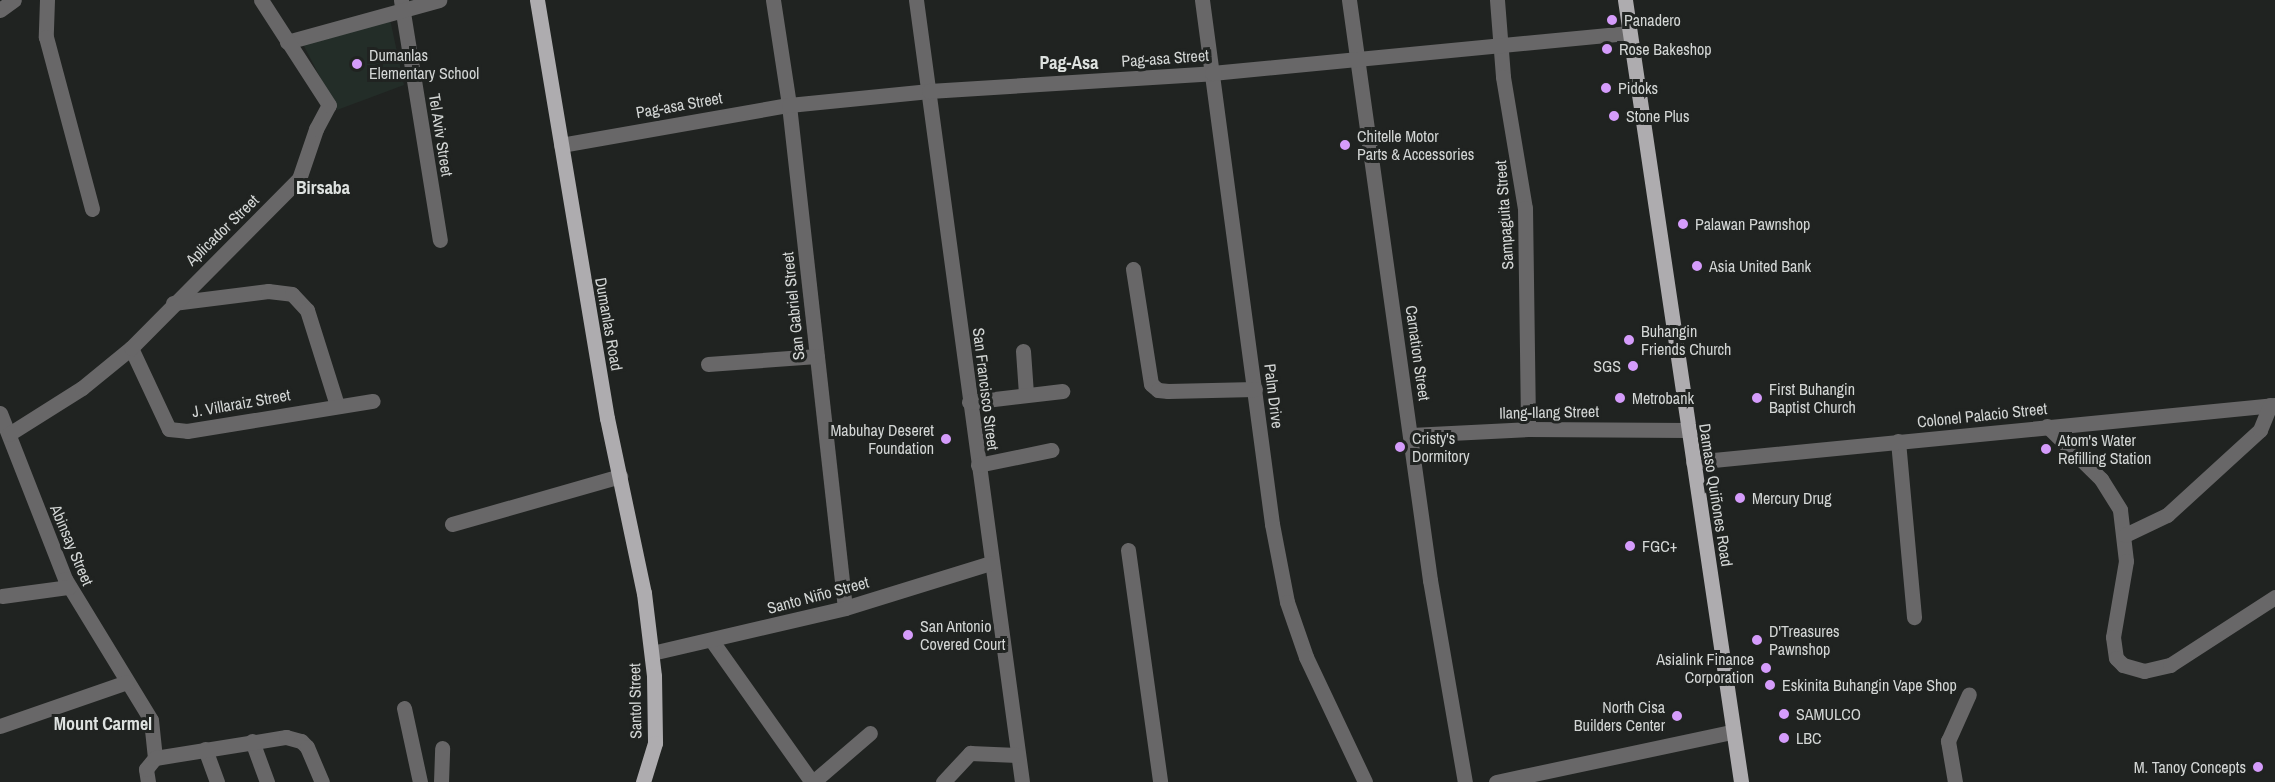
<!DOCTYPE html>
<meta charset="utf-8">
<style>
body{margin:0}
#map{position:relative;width:2275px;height:782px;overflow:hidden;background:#202321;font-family:"Archivo Narrow",sans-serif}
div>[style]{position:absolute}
.built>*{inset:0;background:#232d28}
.minor>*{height:15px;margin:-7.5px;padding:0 7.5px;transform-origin:7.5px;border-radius:7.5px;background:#686768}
.major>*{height:15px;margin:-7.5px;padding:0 7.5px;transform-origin:7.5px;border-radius:7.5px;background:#aeacaf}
.dots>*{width:16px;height:16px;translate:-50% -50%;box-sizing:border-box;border:3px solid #202321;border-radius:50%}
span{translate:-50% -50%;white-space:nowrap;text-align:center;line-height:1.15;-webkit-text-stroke:6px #202321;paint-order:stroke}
.poi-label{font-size:16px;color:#d3d6d5}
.left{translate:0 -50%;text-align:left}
.right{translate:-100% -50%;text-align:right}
.street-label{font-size:16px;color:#d3d6d5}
.neighbourhood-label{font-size:18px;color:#dee2e0;font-weight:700}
</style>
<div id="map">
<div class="built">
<i style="clip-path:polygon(390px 19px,404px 85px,337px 110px,303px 44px)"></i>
</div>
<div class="minor">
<i style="left:47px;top:0;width:37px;rotate:92deg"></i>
<i style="left:46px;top:37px;width:178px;rotate:75deg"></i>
<i style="left:401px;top:0;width:243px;rotate:80.8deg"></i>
<i style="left:773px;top:0;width:106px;rotate:81.3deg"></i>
<i style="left:789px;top:105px;width:506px;rotate:83.65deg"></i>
<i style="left:916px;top:0;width:789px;rotate:82.28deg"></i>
<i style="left:1202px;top:0;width:529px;rotate:82.39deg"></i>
<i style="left:1272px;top:524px;width:79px;rotate:79.1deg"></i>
<i style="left:1287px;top:602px;width:58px;rotate:70.9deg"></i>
<i style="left:1306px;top:657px;width:138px;rotate:64.7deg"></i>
<i style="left:1349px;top:0;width:586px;rotate:82.05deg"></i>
<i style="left:1430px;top:580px;width:205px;rotate:80.2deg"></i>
<i style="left:1497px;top:0;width:77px;rotate:85.5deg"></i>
<i style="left:1503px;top:77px;width:133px;rotate:80.5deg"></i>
<i style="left:1525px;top:208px;width:221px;rotate:89.2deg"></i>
<i style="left:0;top:10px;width:17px;rotate:-36deg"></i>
<i style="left:287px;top:42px;width:158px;rotate:-15.4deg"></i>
<i style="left:561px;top:145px;width:231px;rotate:-10deg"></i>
<i style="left:789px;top:105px;width:141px;rotate:-5.7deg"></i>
<i style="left:929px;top:91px;width:284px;rotate:-3.6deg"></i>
<i style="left:1212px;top:73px;width:419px;rotate:-5.5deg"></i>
<i style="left:1133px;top:269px;width:116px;rotate:81.1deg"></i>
<i style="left:1151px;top:384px;width:9px;rotate:41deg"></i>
<i style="left:1158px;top:390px;width:10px;rotate:6deg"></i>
<i style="left:1168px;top:391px;width:87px;rotate:-1.3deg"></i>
<i style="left:173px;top:303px;width:96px;rotate:-7.2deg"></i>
<i style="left:268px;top:291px;width:24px;rotate:7deg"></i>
<i style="left:292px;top:294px;width:22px;rotate:47deg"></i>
<i style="left:307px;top:310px;width:100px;rotate:72.5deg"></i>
<i style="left:131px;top:348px;width:89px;rotate:64.9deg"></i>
<i style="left:169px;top:429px;width:18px;rotate:6deg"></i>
<i style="left:187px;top:431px;width:188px;rotate:-9.2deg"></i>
<i style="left:1023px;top:351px;width:43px;rotate:86deg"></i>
<i style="left:708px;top:364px;width:109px;rotate:-4.2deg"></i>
<i style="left:969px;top:402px;width:94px;rotate:-6.7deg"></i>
<i style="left:0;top:413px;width:178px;rotate:68.6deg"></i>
<i style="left:65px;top:579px;width:165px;rotate:58.6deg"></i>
<i style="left:151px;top:720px;width:38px;rotate:84deg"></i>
<i style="left:2047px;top:426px;width:76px;rotate:44.5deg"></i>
<i style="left:2101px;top:479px;width:36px;rotate:58deg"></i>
<i style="left:2120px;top:510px;width:51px;rotate:83.3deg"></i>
<i style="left:2126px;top:561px;width:77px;rotate:99.7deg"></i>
<i style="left:2113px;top:637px;width:21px;rotate:82deg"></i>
<i style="left:2116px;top:658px;width:10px;rotate:45deg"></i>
<i style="left:2123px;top:665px;width:22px;rotate:16deg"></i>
<i style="left:2144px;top:671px;width:27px;rotate:-13deg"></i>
<i style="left:2170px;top:665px;width:125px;rotate:-32.9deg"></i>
<i style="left:9px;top:434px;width:86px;rotate:-32.2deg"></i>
<i style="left:82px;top:388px;width:63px;rotate:-39.2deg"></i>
<i style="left:131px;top:348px;width:238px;rotate:-45.2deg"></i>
<i style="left:299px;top:179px;width:53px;rotate:-71.2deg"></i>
<i style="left:316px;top:129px;width:27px;rotate:-62deg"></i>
<i style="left:329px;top:105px;width:125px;rotate:-122.9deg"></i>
<i style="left:1411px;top:435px;width:117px;rotate:-2.9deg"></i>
<i style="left:1528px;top:429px;width:159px;rotate:0.4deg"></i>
<i style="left:1898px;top:441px;width:177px;rotate:84.8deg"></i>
<i style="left:1693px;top:462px;width:585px;rotate:-5.59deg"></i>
<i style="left:978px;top:465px;width:75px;rotate:-11.6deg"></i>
<i style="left:452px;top:524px;width:175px;rotate:-15.9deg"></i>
<i style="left:2125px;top:535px;width:47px;rotate:-25.5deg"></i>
<i style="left:2167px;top:515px;width:126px;rotate:-42.4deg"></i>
<i style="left:2260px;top:430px;width:27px;rotate:-68deg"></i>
<i style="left:1128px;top:550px;width:234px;rotate:82.1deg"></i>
<i style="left:2px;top:596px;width:68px;rotate:-7.7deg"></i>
<i style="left:712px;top:641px;width:173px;rotate:54.7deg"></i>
<i style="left:652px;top:653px;width:198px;rotate:-13.1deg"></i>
<i style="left:845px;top:608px;width:152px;rotate:-17.2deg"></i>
<i style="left:404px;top:708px;width:76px;rotate:77.8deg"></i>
<i style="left:0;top:726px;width:134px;rotate:-19.1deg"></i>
<i style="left:252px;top:741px;width:44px;rotate:69.9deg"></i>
<i style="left:205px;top:749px;width:35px;rotate:70deg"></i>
<i style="left:148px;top:782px;width:13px;rotate:-99deg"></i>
<i style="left:146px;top:769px;width:14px;rotate:-51deg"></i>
<i style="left:155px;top:758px;width:133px;rotate:-9.1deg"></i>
<i style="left:286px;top:737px;width:16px;rotate:15deg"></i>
<i style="left:301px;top:741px;width:8px;rotate:45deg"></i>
<i style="left:307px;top:747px;width:38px;rotate:67deg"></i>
<i style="left:441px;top:782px;width:34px;rotate:-88deg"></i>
<i style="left:813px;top:782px;width:75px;rotate:-40.7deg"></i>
<i style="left:943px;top:782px;width:40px;rotate:-47deg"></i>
<i style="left:970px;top:753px;width:47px;rotate:2.4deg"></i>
<i style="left:1496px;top:782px;width:241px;rotate:-12deg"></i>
<i style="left:1955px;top:782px;width:42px;rotate:-99.7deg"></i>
<i style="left:1948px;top:741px;width:51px;rotate:-65.9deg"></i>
</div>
<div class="major">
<i style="left:537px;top:0;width:424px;rotate:80.5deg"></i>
<i style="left:607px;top:418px;width:179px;rotate:78.1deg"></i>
<i style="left:644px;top:593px;width:84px;rotate:83.1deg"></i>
<i style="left:654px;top:676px;width:67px;rotate:89.1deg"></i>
<i style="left:655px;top:743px;width:41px;rotate:107.1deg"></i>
<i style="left:1625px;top:0;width:791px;rotate:81.56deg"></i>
</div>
<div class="dots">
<i style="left:1612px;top:20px;background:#d59cfb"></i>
<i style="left:1607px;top:49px;background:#d59cfb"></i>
<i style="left:357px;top:64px;background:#d59cfb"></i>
<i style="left:1606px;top:88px;background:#d59cfb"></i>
<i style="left:1614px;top:116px;background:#d59cfb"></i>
<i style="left:1345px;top:145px;background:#d59cfb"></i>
<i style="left:1683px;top:224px;background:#d59cfb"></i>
<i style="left:1697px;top:266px;background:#d59cfb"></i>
<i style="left:1629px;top:340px;background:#d59cfb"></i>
<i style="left:1633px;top:366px;background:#d59cfb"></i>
<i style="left:1620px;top:398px;background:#d59cfb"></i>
<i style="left:1757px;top:398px;background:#d59cfb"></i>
<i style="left:946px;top:439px;background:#d59cfb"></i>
<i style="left:1400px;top:447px;background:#d59cfb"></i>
<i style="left:2046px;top:449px;background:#d59cfb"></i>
<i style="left:1740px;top:498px;background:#d59cfb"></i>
<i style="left:1630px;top:546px;background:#d59cfb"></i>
<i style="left:908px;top:635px;background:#d59cfb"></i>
<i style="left:1757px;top:640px;background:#d59cfb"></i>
<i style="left:1766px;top:668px;background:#d59cfb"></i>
<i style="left:1770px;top:685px;background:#d59cfb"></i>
<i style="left:1784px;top:714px;background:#d59cfb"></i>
<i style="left:1677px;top:716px;background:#d59cfb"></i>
<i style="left:1784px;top:738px;background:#d59cfb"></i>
<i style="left:2258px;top:767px;background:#d59cfb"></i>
</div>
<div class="poi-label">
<span class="left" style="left:1624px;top:20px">Panadero</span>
<span class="left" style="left:1619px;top:49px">Rose Bakeshop</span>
<span class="left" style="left:369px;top:64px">Dumanlas<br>Elementary School</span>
<span class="left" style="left:1618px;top:88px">Pidoks</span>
<span class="left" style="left:1626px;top:116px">Stone Plus</span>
<span class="left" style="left:1357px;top:145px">Chitelle Motor<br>Parts &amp; Accessories</span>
<span class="left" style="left:1695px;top:224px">Palawan Pawnshop</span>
<span class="left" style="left:1709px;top:266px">Asia United Bank</span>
<span class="left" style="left:1641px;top:340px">Buhangin<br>Friends Church</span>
<span class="right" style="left:1621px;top:366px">SGS</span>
<span class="left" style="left:1769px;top:398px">First Buhangin<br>Baptist Church</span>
<span class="left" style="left:1632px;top:398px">Metrobank</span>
<span class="right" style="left:934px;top:439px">Mabuhay Deseret<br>Foundation</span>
<span class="left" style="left:1412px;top:447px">Cristy's<br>Dormitory</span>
<span class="left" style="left:2058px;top:449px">Atom's Water<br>Refilling Station</span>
<span class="left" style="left:1752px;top:498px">Mercury Drug</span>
<span class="left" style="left:1642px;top:546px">FGC+</span>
<span class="left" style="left:920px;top:635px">San Antonio<br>Covered Court</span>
<span class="left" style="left:1769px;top:640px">D'Treasures<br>Pawnshop</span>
<span class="right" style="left:1754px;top:668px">Asialink Finance<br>Corporation</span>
<span class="left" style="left:1782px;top:685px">Eskinita Buhangin Vape Shop</span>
<span class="right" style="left:1665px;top:716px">North Cisa<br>Builders Center</span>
<span class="left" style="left:1796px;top:714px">SAMULCO</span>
<span class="left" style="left:1796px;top:738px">LBC</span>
<span class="right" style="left:2246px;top:767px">M. Tanoy Concepts</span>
</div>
<div class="street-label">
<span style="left:1165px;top:58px;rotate:-4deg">Pag-asa Street</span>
<span style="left:679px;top:105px;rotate:-10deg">Pag-asa Street</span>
<span style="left:441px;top:135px;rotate:81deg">Tel Aviv Street</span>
<span style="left:1504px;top:215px;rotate:-94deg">Sampaguita Street</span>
<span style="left:222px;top:230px;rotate:-44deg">Aplicador Street</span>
<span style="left:793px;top:306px;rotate:-96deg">San Gabriel Street</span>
<span style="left:609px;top:324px;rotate:80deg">Dumanlas Road</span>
<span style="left:1418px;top:353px;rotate:82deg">Carnation Street</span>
<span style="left:986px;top:389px;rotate:83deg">San Francisco Street</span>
<span style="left:1274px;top:396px;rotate:83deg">Palm Drive</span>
<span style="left:241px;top:403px;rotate:-10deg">J. Villaraiz Street</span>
<span style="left:1549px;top:412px;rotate:-1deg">Ilang-Ilang Street</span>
<span style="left:1982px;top:415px;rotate:-6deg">Colonel Palacio Street</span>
<span style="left:1716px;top:495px;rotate:81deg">Damaso Quiñones Road</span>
<span style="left:72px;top:545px;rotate:67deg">Abinsay Street</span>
<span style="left:818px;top:595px;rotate:-15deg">Santo Niño Street</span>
<span style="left:635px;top:701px;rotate:-91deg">Santol Street</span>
</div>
<div class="neighbourhood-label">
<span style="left:1069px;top:63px">Pag-Asa</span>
<span style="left:323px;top:188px">Birsaba</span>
<span style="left:103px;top:724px">Mount Carmel</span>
</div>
</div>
